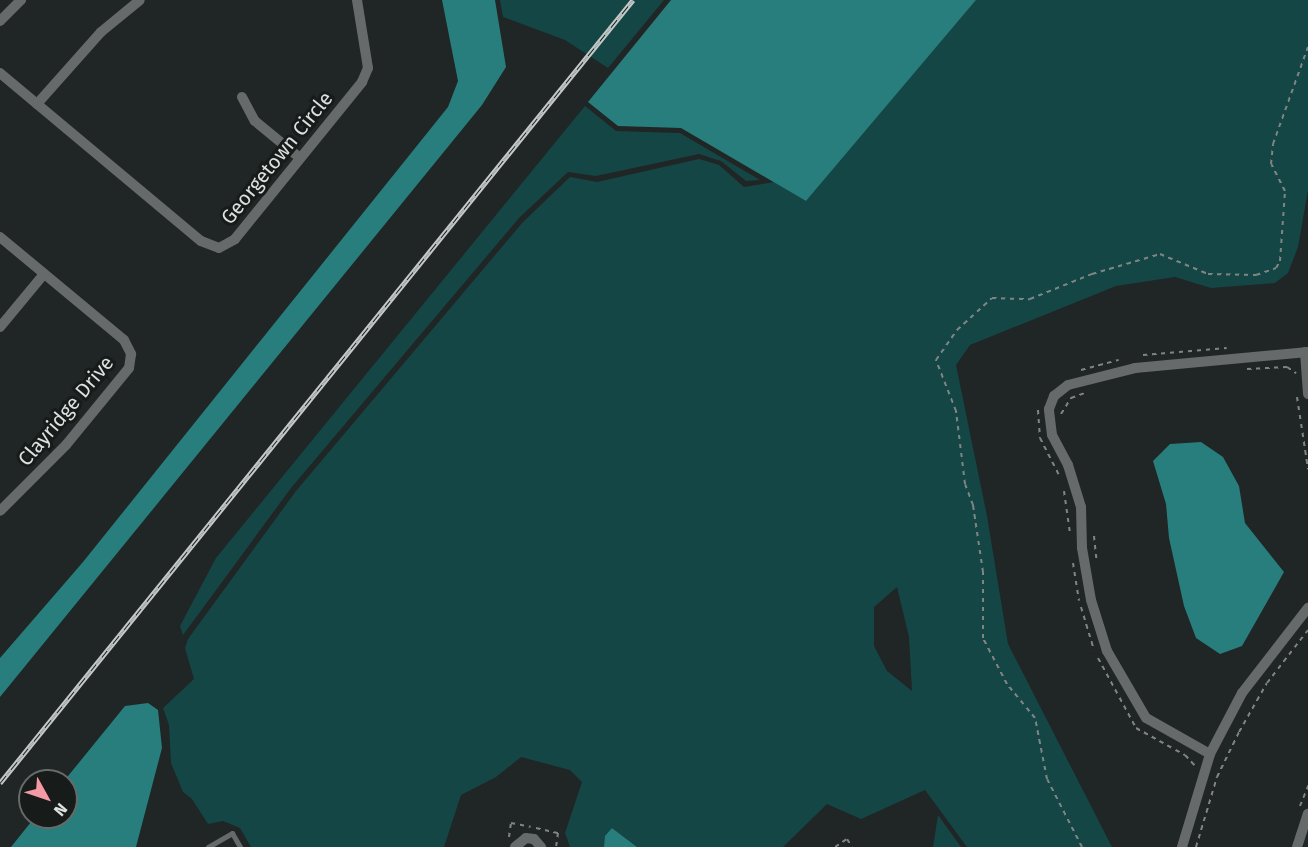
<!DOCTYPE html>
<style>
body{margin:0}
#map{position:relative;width:1308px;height:847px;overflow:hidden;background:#202525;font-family:"Fira Sans",sans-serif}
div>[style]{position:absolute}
.green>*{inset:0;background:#144645}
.water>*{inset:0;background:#277e7c}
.path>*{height:2px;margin-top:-1px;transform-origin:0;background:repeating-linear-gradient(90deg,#808584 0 4.5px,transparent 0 9px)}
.lane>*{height:5px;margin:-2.5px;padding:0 2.5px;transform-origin:2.5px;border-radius:2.5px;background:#676a6a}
.street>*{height:10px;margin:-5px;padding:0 5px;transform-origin:5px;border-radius:5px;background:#676a6a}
.rail>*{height:5px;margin-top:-2.5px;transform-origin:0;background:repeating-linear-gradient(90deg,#171c1b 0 9px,#c5c9c8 0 18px);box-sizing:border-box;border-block:2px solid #c5c9c8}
span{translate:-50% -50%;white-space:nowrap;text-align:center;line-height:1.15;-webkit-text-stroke:6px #171c1b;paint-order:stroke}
.street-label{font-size:20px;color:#dde1e0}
.north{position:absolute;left:18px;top:769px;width:60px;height:60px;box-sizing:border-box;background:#171c1b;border:2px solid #666b6a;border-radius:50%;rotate:130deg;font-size:16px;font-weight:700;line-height:24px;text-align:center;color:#dde1e0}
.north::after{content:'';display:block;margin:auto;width:21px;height:27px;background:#f49aa4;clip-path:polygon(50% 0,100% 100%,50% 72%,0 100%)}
</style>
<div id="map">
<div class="green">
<i style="clip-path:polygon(500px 0,664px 0,608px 68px,565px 40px,503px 17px)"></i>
<i style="clip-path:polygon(evenodd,976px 0,1308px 0,1308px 190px,1298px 247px,1288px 273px,1275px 283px,1211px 288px,1175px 277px,1116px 286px,970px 345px,956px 365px,987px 516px,1008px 644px,1112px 847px,967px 847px,925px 790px,861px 819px,827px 804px,783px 847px,637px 847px,612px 828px,604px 847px,570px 847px,565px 833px,582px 782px,570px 770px,521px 757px,496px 777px,461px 795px,444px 847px,251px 847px,240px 828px,223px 821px,208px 824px,192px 799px,183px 792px,171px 763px,169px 725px,163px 708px,194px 679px,185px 648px,188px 639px,296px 491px,523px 222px,570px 177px,597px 182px,699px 159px,719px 165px,744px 187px,774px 182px,806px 201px,976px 0,897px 587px,909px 637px,912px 691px,887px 671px,874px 646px,874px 607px,897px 587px)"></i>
<i style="clip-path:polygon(585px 106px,616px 131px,680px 133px,760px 180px,746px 181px,721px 161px,699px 154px,596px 176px,568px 172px,519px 218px,291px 488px,183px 635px,180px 626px,216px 558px)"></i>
<i style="clip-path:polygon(938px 815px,961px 847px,933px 847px)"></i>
</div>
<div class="water">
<i style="clip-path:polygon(442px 0,495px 0,506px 67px,482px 105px,0 697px,0 658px,83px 562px,448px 107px,458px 81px)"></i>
<i style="clip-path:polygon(671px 0,976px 0,806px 201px,681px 128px,618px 126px,588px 102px)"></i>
<i style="clip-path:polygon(1201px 442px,1223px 457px,1239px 486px,1245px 523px,1284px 572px,1242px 646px,1220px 654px,1196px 638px,1184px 606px,1169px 538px,1166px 504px,1153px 461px,1170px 444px)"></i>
<i style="clip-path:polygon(148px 703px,158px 710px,162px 748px,136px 847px,11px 847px,35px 817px,66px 817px,64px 781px,125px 706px)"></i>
<i style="clip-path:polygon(612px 828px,637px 847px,604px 847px,605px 836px)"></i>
</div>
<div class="path">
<i style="left:1143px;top:355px;width:84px;rotate:-4.8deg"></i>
<i style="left:1247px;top:369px;width:40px;rotate:-2.9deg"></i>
<i style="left:1287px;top:367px;width:11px;rotate:34deg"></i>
<i style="left:1081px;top:370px;width:39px;rotate:-15deg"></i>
<i style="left:1297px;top:397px;width:73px;rotate:81.3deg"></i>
<i style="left:1038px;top:410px;width:28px;rotate:86deg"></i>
<i style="left:1040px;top:438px;width:44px;rotate:62.9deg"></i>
<i style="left:1061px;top:414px;width:19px;rotate:-58deg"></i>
<i style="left:1071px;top:398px;width:15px;rotate:-20deg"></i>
<i style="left:1064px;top:491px;width:42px;rotate:81.9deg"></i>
<i style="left:1094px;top:536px;width:27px;rotate:84deg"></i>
<i style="left:1073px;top:563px;width:38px;rotate:81deg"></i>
<i style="left:1081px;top:607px;width:45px;rotate:73.2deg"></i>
<i style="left:1098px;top:658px;width:80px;rotate:61.5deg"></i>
<i style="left:1136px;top:728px;width:56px;rotate:28.9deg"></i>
<i style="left:1185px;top:755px;width:16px;rotate:47deg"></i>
<i style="left:1300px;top:806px;width:22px;rotate:-68deg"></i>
<i style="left:536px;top:828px;width:23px;rotate:13deg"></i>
<i style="left:558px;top:833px;width:14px;rotate:98deg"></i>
<i style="left:509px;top:837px;width:14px;rotate:-82deg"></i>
<i style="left:511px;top:823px;width:20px;rotate:11deg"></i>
<i style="left:835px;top:847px;width:14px;rotate:-34deg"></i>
<i style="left:847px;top:839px;width:9px;rotate:58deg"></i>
<i style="left:1082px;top:847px;width:76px;rotate:-117.2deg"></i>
<i style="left:1047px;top:779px;width:62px;rotate:-101.1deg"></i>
<i style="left:1035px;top:718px;width:44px;rotate:-129.5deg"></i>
<i style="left:1007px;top:684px;width:52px;rotate:-117.6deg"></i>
<i style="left:983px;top:638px;width:66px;rotate:-90deg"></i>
<i style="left:983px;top:572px;width:68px;rotate:-98.5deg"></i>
<i style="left:973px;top:505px;width:22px;rotate:-111deg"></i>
<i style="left:965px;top:484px;width:74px;rotate:-97deg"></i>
<i style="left:956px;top:411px;width:55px;rotate:-111.4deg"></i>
<i style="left:936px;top:360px;width:37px;rotate:-55deg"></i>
<i style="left:957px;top:330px;width:47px;rotate:-42.4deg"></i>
<i style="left:992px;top:298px;width:38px;rotate:2deg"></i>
<i style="left:1030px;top:299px;width:67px;rotate:-22deg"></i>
<i style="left:1092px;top:274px;width:71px;rotate:-16.4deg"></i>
<i style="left:1160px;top:254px;width:52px;rotate:22.6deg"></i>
<i style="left:1208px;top:274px;width:48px;rotate:1.2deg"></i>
<i style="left:1256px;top:275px;width:21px;rotate:-19deg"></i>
<i style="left:1276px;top:268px;width:8px;rotate:-60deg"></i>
<i style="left:1280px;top:261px;width:70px;rotate:-85.9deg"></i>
<i style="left:1285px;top:191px;width:30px;rotate:-117deg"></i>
<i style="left:1271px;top:164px;width:20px;rotate:-84deg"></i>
<i style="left:1273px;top:144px;width:103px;rotate:-70.2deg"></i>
<i style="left:1196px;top:847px;width:73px;rotate:-73.3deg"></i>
<i style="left:1217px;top:777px;width:50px;rotate:-63.9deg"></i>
<i style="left:1239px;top:732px;width:56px;rotate:-60.3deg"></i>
<i style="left:1267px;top:683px;width:67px;rotate:-52.3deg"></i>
</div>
<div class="lane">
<i style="left:208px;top:847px;width:28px;rotate:-30deg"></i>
<i style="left:232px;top:833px;width:16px;rotate:60deg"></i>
</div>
<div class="street">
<i style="left:0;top:21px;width:30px;rotate:-45deg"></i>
<i style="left:0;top:73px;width:262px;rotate:39.9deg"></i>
<i style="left:201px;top:241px;width:19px;rotate:21deg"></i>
<i style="left:219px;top:248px;width:18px;rotate:-29deg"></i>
<i style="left:235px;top:239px;width:202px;rotate:-51deg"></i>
<i style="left:362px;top:82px;width:15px;rotate:-67deg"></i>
<i style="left:368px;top:68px;width:69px;rotate:-99.2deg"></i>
<i style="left:242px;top:97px;width:27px;rotate:62deg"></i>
<i style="left:255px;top:121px;width:58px;rotate:39.4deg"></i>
<i style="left:37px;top:104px;width:96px;rotate:-48.4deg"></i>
<i style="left:101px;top:32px;width:50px;rotate:-39.4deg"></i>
<i style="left:0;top:237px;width:161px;rotate:39.7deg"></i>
<i style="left:124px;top:340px;width:16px;rotate:63deg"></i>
<i style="left:131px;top:354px;width:14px;rotate:98deg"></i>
<i style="left:129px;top:368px;width:99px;rotate:129.3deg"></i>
<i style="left:66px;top:445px;width:93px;rotate:135deg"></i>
<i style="left:0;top:327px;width:69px;rotate:-50.3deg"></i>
<i style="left:1305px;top:352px;width:42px;rotate:85.9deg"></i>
<i style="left:1210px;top:754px;width:73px;rotate:-150.6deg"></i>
<i style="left:1146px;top:718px;width:78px;rotate:-120.2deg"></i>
<i style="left:1107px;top:651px;width:53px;rotate:-107.4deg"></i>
<i style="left:1091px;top:600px;width:53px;rotate:-99.8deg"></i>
<i style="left:1082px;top:548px;width:41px;rotate:-91.4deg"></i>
<i style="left:1081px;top:507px;width:44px;rotate:-107.2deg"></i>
<i style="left:1068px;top:465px;width:34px;rotate:-118deg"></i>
<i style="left:1052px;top:435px;width:26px;rotate:-97deg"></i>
<i style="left:1049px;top:409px;width:14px;rotate:-69deg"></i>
<i style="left:1054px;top:396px;width:18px;rotate:-38deg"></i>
<i style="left:1068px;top:385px;width:69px;rotate:-14.2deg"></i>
<i style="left:1135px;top:368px;width:174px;rotate:-5.3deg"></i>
<i style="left:515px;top:847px;width:14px;rotate:-39deg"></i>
<i style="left:526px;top:838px;width:8px;rotate:7deg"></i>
<i style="left:534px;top:839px;width:11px;rotate:49deg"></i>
<i style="left:1182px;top:847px;width:97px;rotate:-73.2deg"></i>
<i style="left:1210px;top:754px;width:69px;rotate:-62.3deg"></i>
<i style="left:1242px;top:693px;width:108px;rotate:-52.2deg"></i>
<i style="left:1297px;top:847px;width:35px;rotate:-72deg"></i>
</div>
<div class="rail">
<i style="left:0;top:783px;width:1007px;rotate:-51.05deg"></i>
</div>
<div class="street-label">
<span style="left:277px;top:158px;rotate:-51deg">Georgetown Circle</span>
<span style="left:66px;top:411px;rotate:-50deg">Clayridge Drive</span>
</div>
<div class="north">N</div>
</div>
